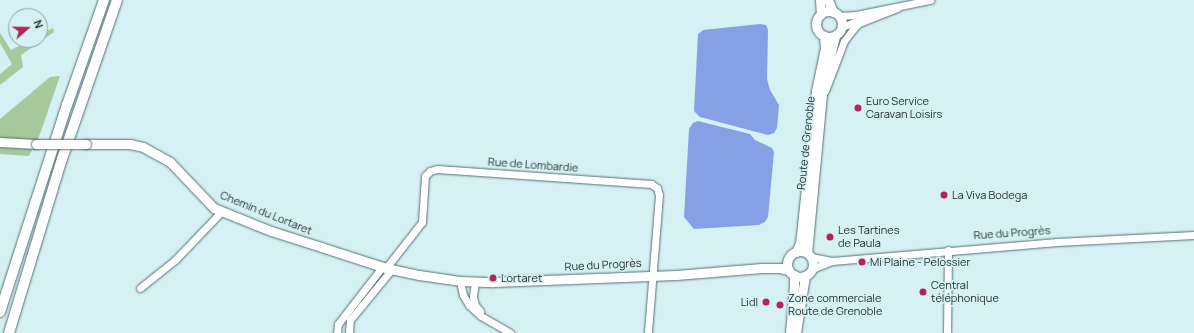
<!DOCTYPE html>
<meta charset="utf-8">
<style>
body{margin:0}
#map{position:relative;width:1194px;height:333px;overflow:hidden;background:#d5f1f3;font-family:Manrope,sans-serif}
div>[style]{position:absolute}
.green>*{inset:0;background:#a7c99c}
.water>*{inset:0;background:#86a0e6}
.roads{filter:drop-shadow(0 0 1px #577073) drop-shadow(0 0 1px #577073)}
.minor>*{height:7px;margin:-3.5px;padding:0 3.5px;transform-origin:3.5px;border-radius:3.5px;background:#fff}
.major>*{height:9px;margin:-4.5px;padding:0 4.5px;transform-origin:4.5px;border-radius:4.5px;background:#fff}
.major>.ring{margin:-4.5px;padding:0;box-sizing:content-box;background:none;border:9px solid #fff;border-radius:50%}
.highway>*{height:10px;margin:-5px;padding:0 5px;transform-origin:5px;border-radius:5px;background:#fff}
.bridges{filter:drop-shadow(0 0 1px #577073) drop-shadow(0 0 1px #577073)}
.major-bridge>*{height:9px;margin:-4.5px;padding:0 4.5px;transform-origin:4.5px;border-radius:4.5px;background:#fff}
.dots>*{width:11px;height:11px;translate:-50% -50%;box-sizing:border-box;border:2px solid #d5f1f3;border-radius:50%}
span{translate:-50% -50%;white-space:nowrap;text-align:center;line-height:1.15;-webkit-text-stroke:3px #d5f1f3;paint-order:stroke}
.poi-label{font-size:11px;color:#253031}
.left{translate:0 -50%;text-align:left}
.right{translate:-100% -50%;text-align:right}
.street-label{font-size:11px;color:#253031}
.north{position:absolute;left:8px;top:8px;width:40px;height:40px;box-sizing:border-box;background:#d5f1f3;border:1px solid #8fa4a5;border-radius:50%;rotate:70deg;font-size:11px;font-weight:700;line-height:16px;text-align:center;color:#253031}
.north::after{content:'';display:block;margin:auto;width:14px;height:18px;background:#b42456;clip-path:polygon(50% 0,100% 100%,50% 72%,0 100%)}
</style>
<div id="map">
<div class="green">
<i style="clip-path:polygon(53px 28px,54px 32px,21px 55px,23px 67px,0 85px,0 74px,12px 64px,0 43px,0 33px,11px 50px,30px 40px,40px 40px,40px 35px)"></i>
<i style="clip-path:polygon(60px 76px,40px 134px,29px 156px,0 154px,0 119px,50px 77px)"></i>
</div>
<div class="water">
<i style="clip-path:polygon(760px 24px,766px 25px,768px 30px,767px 79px,770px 90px,779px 105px,777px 128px,774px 133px,768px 135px,700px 117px,694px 111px,698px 34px,703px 30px)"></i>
<i style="clip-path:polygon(698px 121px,750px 134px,755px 140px,772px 148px,774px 152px,768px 217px,765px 222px,759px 225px,694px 229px,684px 217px,689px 129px,693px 123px)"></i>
</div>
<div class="roads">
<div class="minor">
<i style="left:839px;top:16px;width:17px;rotate:-3deg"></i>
<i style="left:856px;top:15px;width:76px;rotate:-11.5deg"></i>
<i style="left:842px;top:27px;width:24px;rotate:-22deg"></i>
<i style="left:825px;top:91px;width:53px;rotate:-69.2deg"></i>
<i style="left:844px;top:41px;width:15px;rotate:-53deg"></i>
<i style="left:853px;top:29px;width:8px;rotate:-45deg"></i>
<i style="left:859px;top:23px;width:41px;rotate:-21.5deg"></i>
<i style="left:811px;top:257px;width:21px;rotate:11deg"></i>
<i style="left:832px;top:261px;width:226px;rotate:-4.8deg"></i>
<i style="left:1057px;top:242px;width:137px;rotate:-2.9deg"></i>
<i style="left:386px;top:268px;width:58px;rotate:-52deg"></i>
<i style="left:422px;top:222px;width:46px;rotate:-86.3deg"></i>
<i style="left:425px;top:176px;width:7px;rotate:-45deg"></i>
<i style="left:430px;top:171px;width:7px;rotate:-16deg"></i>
<i style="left:437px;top:169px;width:215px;rotate:4deg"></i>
<i style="left:651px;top:184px;width:7px;rotate:34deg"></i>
<i style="left:657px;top:188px;width:7px;rotate:74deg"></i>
<i style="left:659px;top:195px;width:138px;rotate:94.6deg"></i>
<i style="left:812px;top:269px;width:22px;rotate:-22deg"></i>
<i style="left:460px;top:281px;width:14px;rotate:78deg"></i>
<i style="left:463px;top:295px;width:12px;rotate:59deg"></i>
<i style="left:469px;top:305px;width:16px;rotate:43deg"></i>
<i style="left:481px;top:316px;width:34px;rotate:30deg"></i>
<i style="left:475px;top:282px;width:15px;rotate:98deg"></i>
<i style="left:473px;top:297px;width:8px;rotate:76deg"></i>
<i style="left:475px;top:305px;width:8px;rotate:50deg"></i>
<i style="left:140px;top:288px;width:45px;rotate:-38.7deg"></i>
<i style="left:175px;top:260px;width:68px;rotate:-46.2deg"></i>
<i style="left:337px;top:333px;width:9px;rotate:-84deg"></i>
<i style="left:338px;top:324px;width:72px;rotate:-52.3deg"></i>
<i style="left:349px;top:333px;width:13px;rotate:-86deg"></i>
<i style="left:350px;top:320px;width:65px;rotate:-50.6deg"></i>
<i style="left:947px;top:333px;width:83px;rotate:-89.3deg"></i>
</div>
<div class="major">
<i style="left:820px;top:0;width:14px;rotate:86deg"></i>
<i style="left:828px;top:0;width:13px;rotate:67deg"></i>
<i class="ring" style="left:816px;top:11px;width:17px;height:17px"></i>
<i style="left:0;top:142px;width:36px;rotate:3deg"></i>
<i style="left:86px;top:144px;width:44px"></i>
<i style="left:130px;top:144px;width:13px;rotate:13deg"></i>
<i style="left:143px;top:147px;width:31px;rotate:29deg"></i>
<i style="left:170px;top:162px;width:64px;rotate:46.3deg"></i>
<i style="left:214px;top:208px;width:61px;rotate:22deg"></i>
<i style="left:271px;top:231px;width:52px;rotate:17.7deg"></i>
<i style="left:321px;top:247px;width:68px;rotate:17.9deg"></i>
<i style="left:386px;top:268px;width:34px;rotate:12deg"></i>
<i style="left:419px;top:275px;width:41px;rotate:8.3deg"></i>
<i style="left:460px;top:281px;width:33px;rotate:2deg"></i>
<i style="left:493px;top:282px;width:183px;rotate:-2.2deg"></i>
<i style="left:676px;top:275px;width:86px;rotate:-4.7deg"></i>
<i style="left:762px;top:268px;width:18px"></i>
<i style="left:780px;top:268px;width:9px;rotate:13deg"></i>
<i class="ring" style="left:787px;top:251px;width:17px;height:17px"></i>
<i style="left:796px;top:252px;width:10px;rotate:-66deg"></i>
<i style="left:800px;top:243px;width:17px;rotate:-83deg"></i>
<i style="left:802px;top:226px;width:136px;rotate:-84.1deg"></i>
<i style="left:816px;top:91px;width:44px;rotate:-78.2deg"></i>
<i style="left:825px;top:48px;width:12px;rotate:-95deg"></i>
<i style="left:807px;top:253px;width:169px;rotate:-84.6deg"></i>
<i style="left:823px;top:85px;width:50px;rotate:-76.2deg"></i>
<i style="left:796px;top:332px;width:57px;rotate:-80.9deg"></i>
<i style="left:790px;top:333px;width:47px;rotate:-85.1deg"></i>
<i style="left:794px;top:286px;width:11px;rotate:-90deg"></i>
</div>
<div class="highway">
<i style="left:0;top:312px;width:218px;rotate:-72.1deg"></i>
<i style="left:67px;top:105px;width:111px;rotate:-70.6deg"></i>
<i style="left:9px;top:333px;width:182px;rotate:-73.1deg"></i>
<i style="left:62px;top:159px;width:168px;rotate:-70.9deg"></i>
</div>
</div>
<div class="bridges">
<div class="major-bridge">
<i style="left:36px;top:144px;width:50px"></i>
</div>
</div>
<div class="dots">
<i style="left:858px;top:108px;background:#b42456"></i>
<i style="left:944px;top:195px;background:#b42456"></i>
<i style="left:830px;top:237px;background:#b42456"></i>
<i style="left:862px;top:262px;background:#b42456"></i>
<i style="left:493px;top:278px;background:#b42456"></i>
<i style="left:923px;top:292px;background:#b42456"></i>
<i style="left:766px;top:302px;background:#b42456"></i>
<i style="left:780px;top:305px;background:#b42456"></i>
</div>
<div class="poi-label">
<span class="left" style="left:866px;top:108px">Euro Service<br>Caravan Loisirs</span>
<span class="left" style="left:952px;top:195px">La Viva Bodega</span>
<span class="left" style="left:838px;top:237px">Les Tartines<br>de Paula</span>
<span class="left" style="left:870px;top:262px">Mi Plaine - Pelossier</span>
<span class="left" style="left:501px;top:278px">Lortaret</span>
<span class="left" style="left:931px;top:292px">Central<br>téléphonique</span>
<span class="left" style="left:788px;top:305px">Zone commerciale<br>Route de Grenoble</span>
<span class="right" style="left:758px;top:302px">Lidl</span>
</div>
<div class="street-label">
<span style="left:806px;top:143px;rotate:-84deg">Route de Grenoble</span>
<span style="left:533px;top:165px;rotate:4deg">Rue de Lombardie</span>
<span style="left:266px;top:213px;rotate:22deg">Chemin du Lortaret</span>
<span style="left:1012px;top:233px;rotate:-4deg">Rue du Progrès</span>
<span style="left:603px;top:265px;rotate:-3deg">Rue du Progrès</span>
</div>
<div class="north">N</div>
</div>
